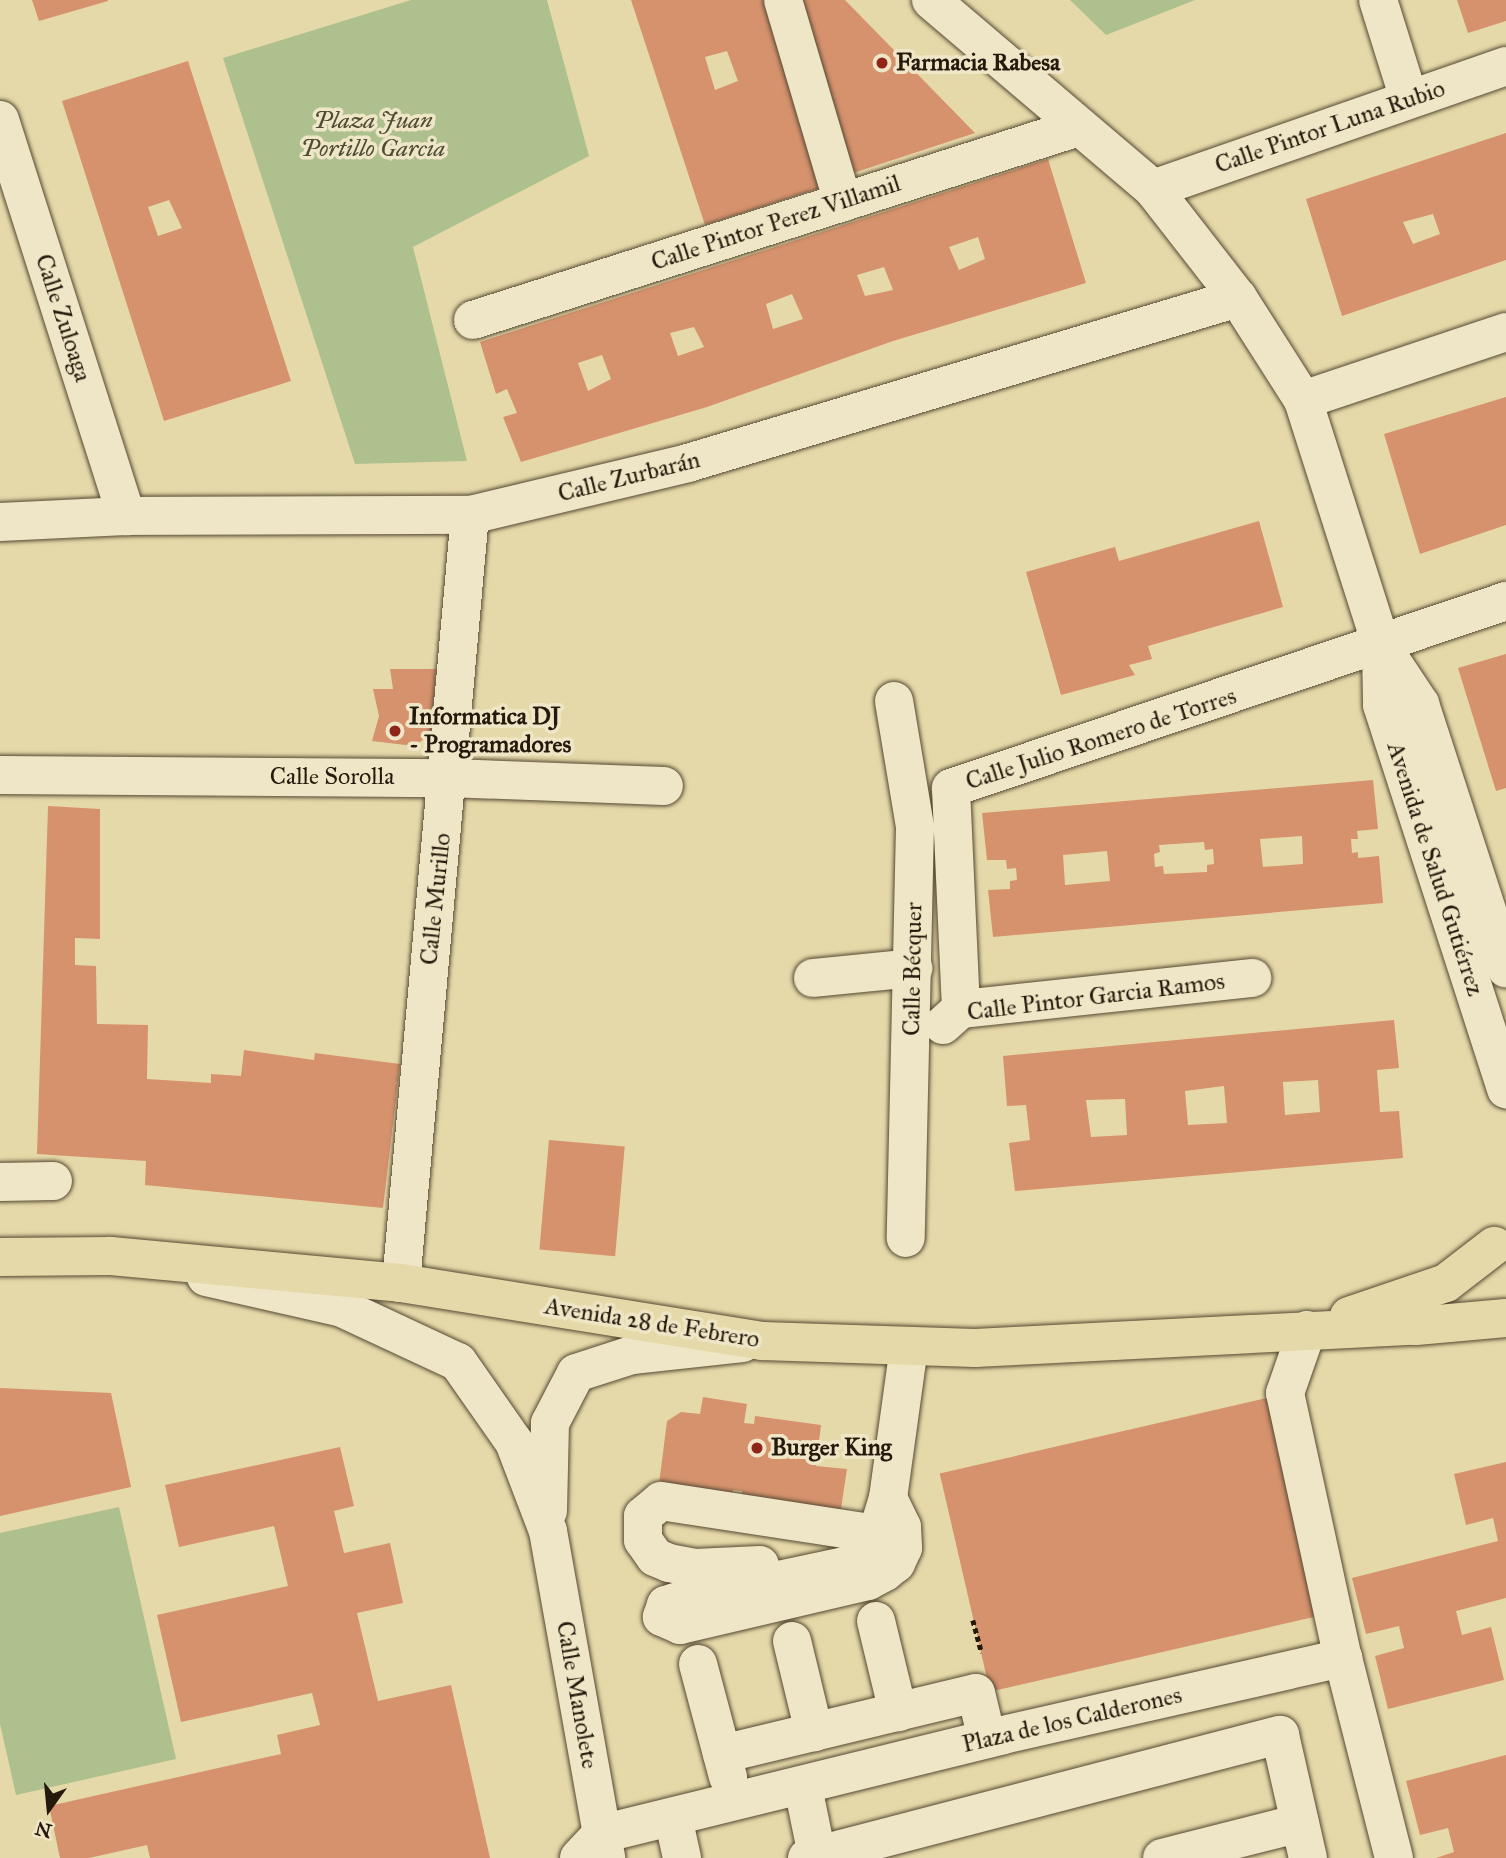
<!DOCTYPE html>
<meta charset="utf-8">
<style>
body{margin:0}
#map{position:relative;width:1506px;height:1858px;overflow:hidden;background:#e6d9a9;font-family:"IM FELL Great Primer",serif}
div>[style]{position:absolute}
.green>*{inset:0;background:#aec08d}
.building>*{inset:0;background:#d5926d;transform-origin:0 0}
.path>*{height:4.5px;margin-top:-2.25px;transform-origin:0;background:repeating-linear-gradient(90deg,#25190c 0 5px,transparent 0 8.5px)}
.roads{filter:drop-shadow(0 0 2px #554933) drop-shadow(0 0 2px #554933)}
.minor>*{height:38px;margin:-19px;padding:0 19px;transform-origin:19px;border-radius:19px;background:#efe6c7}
.major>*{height:38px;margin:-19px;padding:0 19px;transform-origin:19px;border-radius:19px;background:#e6d9a9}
.dots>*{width:19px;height:19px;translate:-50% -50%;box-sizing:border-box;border:4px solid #efe6c7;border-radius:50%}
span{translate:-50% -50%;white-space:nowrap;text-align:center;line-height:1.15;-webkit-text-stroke:7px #efe6c7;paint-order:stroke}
.poi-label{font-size:24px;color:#25190c;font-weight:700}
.left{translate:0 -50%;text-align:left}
.park-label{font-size:24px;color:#4e4b33;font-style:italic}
.street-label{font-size:24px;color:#25190c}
.north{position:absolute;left:14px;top:1774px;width:70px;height:70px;-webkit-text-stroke:5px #efe6c7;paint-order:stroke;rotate:195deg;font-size:19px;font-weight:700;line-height:28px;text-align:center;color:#25190c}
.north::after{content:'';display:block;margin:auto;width:24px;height:32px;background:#25190c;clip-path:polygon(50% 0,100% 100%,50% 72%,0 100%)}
</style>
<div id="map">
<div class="green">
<i style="clip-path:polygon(411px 0,547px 0,589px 156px,413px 247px,467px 461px,355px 464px,223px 58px)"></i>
<i style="clip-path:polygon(1070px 0,1195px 0,1106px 35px)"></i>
<i style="clip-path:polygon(119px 1507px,176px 1759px,16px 1795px,0 1724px,0 1533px)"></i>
</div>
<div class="building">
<i style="clip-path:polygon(32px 0,108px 0,108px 1px,39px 21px)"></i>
<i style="clip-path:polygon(evenodd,631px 0,765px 0,826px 186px,705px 225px,631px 0,727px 51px,738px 81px,715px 90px,705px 57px,727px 51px)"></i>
<i style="clip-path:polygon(794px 0,845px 0,975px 133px,844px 176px)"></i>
<i style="clip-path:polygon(1457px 0,1506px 0,1506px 21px,1468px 33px)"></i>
<i style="clip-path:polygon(evenodd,188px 61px,291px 381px,164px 421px,62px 101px,188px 61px,169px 200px,182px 228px,158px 236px,148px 207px,169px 200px)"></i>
<i style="clip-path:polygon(evenodd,1506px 133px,1506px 260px,1342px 316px,1306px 199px,1506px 133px,1433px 214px,1440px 234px,1413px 244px,1403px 222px,1433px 214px)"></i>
<i style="clip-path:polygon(evenodd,1048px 159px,1086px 283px,893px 341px,707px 407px,521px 462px,503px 417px,517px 413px,507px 389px,496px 394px,480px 342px,1048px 159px,978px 237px,985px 259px,959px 270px,949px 247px,978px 237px,1048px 159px,884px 267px,893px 290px,865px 296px,857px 275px,884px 267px,1048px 159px,792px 294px,803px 319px,773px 329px,766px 304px,792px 294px,1048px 159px,694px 327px,704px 347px,678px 356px,670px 333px,694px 327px,1048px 159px,602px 355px,611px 379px,588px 391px,578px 363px,602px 355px)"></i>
<i style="clip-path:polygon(1506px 397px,1506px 525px,1420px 554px,1384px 434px)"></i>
<i style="clip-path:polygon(1259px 521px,1283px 607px,1148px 646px,1152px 659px,1129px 665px,1135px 675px,1061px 695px,1026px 572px,1115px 547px,1119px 561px)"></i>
<i style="clip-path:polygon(1506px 654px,1506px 788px,1496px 791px,1458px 668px)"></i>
<i style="clip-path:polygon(390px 669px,436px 669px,431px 734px,414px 746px,372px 741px,379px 716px,373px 689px,393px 689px)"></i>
<i style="clip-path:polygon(evenodd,1373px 780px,1378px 829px,1357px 831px,1358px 839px,1351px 839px,1352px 853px,1358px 852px,1358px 858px,1379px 856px,1383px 903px,993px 937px,988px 890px,1010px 889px,1010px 881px,1017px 880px,1016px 868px,1007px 869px,1006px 860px,987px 860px,982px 813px,1373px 780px,1302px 836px,1303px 864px,1263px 867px,1260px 839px,1302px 836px,1373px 780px,1204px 842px,1205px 850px,1213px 849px,1214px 864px,1207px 865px,1207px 872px,1164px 874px,1163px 866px,1155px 867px,1154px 854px,1160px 852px,1159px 845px,1204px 842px,1373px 780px,1107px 851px,1110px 881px,1065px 885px,1063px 855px,1107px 851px)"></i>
<i style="clip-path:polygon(48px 806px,100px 809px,100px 939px,75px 938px,75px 965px,96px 966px,97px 1024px,148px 1025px,147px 1079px,211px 1083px,211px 1074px,241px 1076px,244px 1050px,314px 1060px,315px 1053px,400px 1064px,383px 1208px,145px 1185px,146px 1161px,37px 1154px)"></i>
<i style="clip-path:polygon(evenodd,1394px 1020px,1399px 1068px,1377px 1070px,1380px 1112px,1399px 1111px,1403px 1158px,1015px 1191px,1009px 1143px,1030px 1140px,1026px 1105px,1007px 1106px,1003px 1056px,1394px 1020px,1318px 1080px,1320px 1112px,1285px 1115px,1283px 1082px,1318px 1080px,1394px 1020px,1224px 1086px,1227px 1123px,1188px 1125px,1185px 1091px,1224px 1086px,1394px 1020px,1125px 1099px,1127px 1135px,1091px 1137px,1086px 1100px,1125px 1099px)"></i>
<i style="left:549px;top:1140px;width:76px;height:110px;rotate:5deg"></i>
<i style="clip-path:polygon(0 1388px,111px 1393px,131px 1487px,0 1516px)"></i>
<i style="clip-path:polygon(703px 1397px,747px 1404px,744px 1423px,754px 1424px,755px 1416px,821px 1425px,816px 1466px,847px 1469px,839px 1522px,742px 1499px,742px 1491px,733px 1490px,731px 1506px,659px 1484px,667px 1421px,681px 1412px,700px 1414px)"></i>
<i style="left:1271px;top:1397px;width:224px;height:340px;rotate:77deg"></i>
<i style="clip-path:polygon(340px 1447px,354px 1506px,334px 1511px,344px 1553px,390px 1543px,403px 1603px,357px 1613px,378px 1701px,451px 1685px,490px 1858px,150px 1858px,147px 1845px,89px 1858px,60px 1858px,49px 1806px,281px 1754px,277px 1735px,320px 1725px,312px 1693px,181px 1722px,157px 1615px,288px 1586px,274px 1526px,179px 1547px,165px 1485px)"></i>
<i style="clip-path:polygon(1506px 1462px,1506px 1598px,1456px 1611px,1462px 1635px,1491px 1627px,1504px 1680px,1388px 1709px,1375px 1656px,1404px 1648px,1399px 1626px,1366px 1634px,1352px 1578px,1498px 1541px,1493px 1518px,1466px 1525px,1454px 1474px)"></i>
<i style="clip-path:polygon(1506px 1755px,1506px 1858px,1436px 1858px,1454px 1852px,1448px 1828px,1420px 1835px,1406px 1781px)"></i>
</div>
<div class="path">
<i style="left:973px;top:1620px;width:34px;rotate:75deg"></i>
</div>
<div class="roads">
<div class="minor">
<i style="left:783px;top:0;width:211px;rotate:73.5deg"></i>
<i style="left:931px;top:0;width:292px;rotate:40.4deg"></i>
<i style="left:1153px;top:189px;width:138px;rotate:52.1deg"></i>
<i style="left:1238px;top:298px;width:121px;rotate:57.5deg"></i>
<i style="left:1303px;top:400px;width:257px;rotate:72.3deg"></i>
<i style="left:1381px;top:645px;width:71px;rotate:56.5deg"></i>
<i style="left:1420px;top:704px;width:278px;rotate:72deg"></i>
<i style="left:1378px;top:0;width:104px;rotate:72.6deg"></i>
<i style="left:0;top:120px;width:416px;rotate:72.3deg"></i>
<i style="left:1153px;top:189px;width:374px;rotate:-19.2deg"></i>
<i style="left:473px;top:320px;width:636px;rotate:-17.67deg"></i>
<i style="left:1303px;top:400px;width:214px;rotate:-18.5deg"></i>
<i style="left:0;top:522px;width:126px;rotate:-2.7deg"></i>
<i style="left:126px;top:516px;width:344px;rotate:-0.2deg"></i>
<i style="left:470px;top:515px;width:224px;rotate:-13.4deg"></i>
<i style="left:688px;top:463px;width:574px;rotate:-16.7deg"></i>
<i style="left:1381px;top:645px;width:60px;rotate:89deg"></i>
<i style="left:1382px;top:705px;width:404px;rotate:72.1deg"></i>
<i style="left:894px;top:701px;width:128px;rotate:80.5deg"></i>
<i style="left:915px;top:827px;width:411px;rotate:91.3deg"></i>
<i style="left:0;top:775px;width:448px;rotate:0.4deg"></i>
<i style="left:448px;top:778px;width:216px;rotate:2.1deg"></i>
<i style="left:813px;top:978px;width:101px;rotate:-5.7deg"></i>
<i style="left:961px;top:1009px;width:221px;rotate:-92.6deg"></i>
<i style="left:951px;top:788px;width:586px;rotate:-18.62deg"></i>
<i style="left:943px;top:1025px;width:24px;rotate:-42deg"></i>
<i style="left:961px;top:1009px;width:293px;rotate:-6.1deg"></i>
<i style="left:0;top:1182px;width:53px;rotate:-1.1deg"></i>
<i style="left:206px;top:1277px;width:139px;rotate:12.8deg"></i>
<i style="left:342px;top:1308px;width:128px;rotate:25deg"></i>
<i style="left:458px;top:1362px;width:98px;rotate:55deg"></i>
<i style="left:514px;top:1442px;width:95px;rotate:69.1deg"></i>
<i style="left:548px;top:1531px;width:332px;rotate:79.9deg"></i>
<i style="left:401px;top:1283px;width:771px;rotate:-84.87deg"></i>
<i style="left:1307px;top:1330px;width:67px;rotate:109.2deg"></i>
<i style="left:1285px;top:1393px;width:271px;rotate:77.7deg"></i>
<i style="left:888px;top:1498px;width:32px;rotate:64deg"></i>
<i style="left:902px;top:1527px;width:21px;rotate:87deg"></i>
<i style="left:903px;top:1548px;width:17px;rotate:115deg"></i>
<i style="left:896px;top:1563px;width:14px;rotate:141deg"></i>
<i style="left:885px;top:1572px;width:19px;rotate:152deg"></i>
<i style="left:868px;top:1581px;width:193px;rotate:166.8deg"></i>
<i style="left:680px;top:1625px;width:20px;rotate:-156deg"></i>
<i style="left:662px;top:1617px;width:13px;rotate:-72deg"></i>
<i style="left:666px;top:1605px;width:9px;rotate:-18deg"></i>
<i style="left:675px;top:1602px;width:174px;rotate:-12deg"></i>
<i style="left:845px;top:1566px;width:20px;rotate:-27deg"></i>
<i style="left:863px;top:1557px;width:27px;rotate:-59deg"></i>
<i style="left:877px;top:1534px;width:38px;rotate:-73deg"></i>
<i style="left:888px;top:1498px;width:153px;rotate:-82.1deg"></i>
<i style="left:548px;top:1511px;width:88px;rotate:-88.7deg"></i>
<i style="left:550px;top:1423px;width:56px;rotate:-62.5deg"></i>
<i style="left:576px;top:1373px;width:59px;rotate:-17.8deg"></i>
<i style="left:632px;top:1355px;width:111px;rotate:-6.2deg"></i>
<i style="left:760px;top:1565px;width:65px;rotate:177.4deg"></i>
<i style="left:695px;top:1568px;width:26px;rotate:-169deg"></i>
<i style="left:669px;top:1563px;width:15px;rotate:-157deg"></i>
<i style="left:655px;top:1557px;width:21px;rotate:-125deg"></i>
<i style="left:643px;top:1540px;width:24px;rotate:-90deg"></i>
<i style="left:643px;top:1516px;width:23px;rotate:-40deg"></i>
<i style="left:661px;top:1501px;width:219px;rotate:8.7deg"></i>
<i style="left:876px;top:1621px;width:94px;rotate:76.4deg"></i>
<i style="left:792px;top:1641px;width:94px;rotate:76.4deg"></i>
<i style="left:698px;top:1664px;width:117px;rotate:75.1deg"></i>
<i style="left:722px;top:1754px;width:261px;rotate:-13.5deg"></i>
<i style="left:976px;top:1693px;width:47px;rotate:76.6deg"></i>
<i style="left:803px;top:1787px;width:69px;rotate:78.4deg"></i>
<i style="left:673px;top:1817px;width:42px;rotate:77.6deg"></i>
<i style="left:579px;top:1858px;width:33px;rotate:-47deg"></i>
<i style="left:601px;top:1834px;width:414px;rotate:-13.8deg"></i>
<i style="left:1003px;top:1735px;width:349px;rotate:-12.8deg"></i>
<i style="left:1343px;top:1658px;width:206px;rotate:75.7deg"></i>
<i style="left:807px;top:1858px;width:489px;rotate:-14.6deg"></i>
<i style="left:1280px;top:1735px;width:126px;rotate:77.2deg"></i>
<i style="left:1162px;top:1858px;width:142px;rotate:-14.2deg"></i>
</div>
<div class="major">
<i style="left:0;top:1257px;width:111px;rotate:-0.5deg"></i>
<i style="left:111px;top:1256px;width:291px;rotate:5.3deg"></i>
<i style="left:401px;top:1283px;width:366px;rotate:9.1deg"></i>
<i style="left:762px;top:1341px;width:213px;rotate:1.9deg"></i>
<i style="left:975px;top:1348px;width:442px;rotate:-2.9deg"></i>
<i style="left:1416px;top:1326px;width:90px;rotate:-5.1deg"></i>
<i style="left:1349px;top:1316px;width:102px;rotate:-18.8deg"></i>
<i style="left:1446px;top:1283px;width:61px;rotate:-37.6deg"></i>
</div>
</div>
<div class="dots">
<i style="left:882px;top:63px;background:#8f2418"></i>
<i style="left:395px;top:731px;background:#8f2418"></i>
<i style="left:757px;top:1448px;background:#8f2418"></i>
</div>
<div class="poi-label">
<span class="left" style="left:896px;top:63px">Farmacia Rabesa</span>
<span class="left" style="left:409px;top:731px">Informatica DJ<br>- Programadores</span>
<span class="left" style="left:771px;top:1448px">Burger King</span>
</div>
<div class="park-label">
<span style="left:373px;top:135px">Plaza Juan<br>Portillo Garcia</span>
</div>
<div class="street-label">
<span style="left:1330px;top:127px;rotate:-19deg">Calle Pintor Luna Rubio</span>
<span style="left:776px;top:223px;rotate:-18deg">Calle Pintor Perez Villamil</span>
<span style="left:63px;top:318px;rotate:72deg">Calle Zuloaga</span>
<span style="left:629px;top:477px;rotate:-14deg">Calle Zurbarán</span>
<span style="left:1101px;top:739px;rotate:-18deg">Calle Julio Romero de Torres</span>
<span style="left:332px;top:777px">Calle Sorolla</span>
<span style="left:1435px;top:869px;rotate:72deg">Avenida de Salud Gutiérrez</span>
<span style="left:436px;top:899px;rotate:-84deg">Calle Murillo</span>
<span style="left:913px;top:969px;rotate:-89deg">Calle Bécquer</span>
<span style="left:1096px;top:997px;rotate:-7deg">Calle Pintor Garcia Ramos</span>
<span style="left:652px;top:1323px;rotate:9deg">Avenida 28 de Febrero</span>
<span style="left:577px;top:1695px;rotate:80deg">Calle Manolete</span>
<span style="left:1072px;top:1720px;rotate:-13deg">Plaza de los Calderones</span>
</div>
<div class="north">N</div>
</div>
